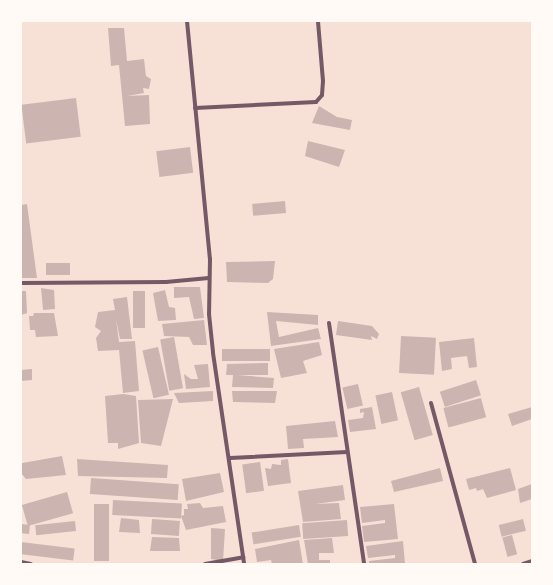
<!DOCTYPE html>
<style>
body{margin:0}
#map{position:relative;width:553px;height:585px;overflow:hidden;background:#f7e1d7;font-family:"PT Sans Narrow",sans-serif}
div>[style]{position:absolute}
.building>*{inset:0;background:#ccb4b1;transform-origin:0 0}
.minor>*{height:4px;margin:-2px;padding:0 2px;transform-origin:2px;border-radius:2px;background:#755966}
span{translate:-50% -50%;white-space:nowrap;text-align:center;line-height:1.15;-webkit-text-stroke:3px #fffaf5;paint-order:stroke}
.frame{position:absolute;inset:0;border:22px solid #fffaf5;pointer-events:none}
</style>
<div id="map">
<div class="building">
<i style="clip-path:polygon(108px 28px,124px 28px,127px 61px,144px 59px,146px 76px,151px 79px,149px 89px,143px 88px,144px 93px,127px 96px,149px 95px,150px 124px,125px 126px,119px 65px,111px 66px)"></i>
<i style="left:76px;top:98px;width:39px;height:55px;rotate:83deg"></i>
<i style="clip-path:polygon(319px 106px,337px 117px,352px 120px,350px 130px,312px 123px)"></i>
<i style="clip-path:polygon(308px 141px,345px 150px,339px 167px,305px 156px)"></i>
<i style="left:190px;top:147px;width:26px;height:34px;rotate:83deg"></i>
<i style="left:285px;top:201px;width:12px;height:33px;rotate:85deg"></i>
<i style="clip-path:polygon(27px 204px,37px 278px,21px 278px,21px 205px)"></i>
<i style="clip-path:polygon(275px 261px,273px 279px,268px 283px,227px 282px,226px 262px)"></i>
<i style="left:46px;top:263px;width:24px;height:12px"></i>
<i style="clip-path:polygon(174px 287px,200px 287px,204px 318px,194px 319px,189px 297px,174px 298px)"></i>
<i style="clip-path:polygon(41px 288px,54px 290px,55px 309px,43px 310px)"></i>
<i style="clip-path:polygon(165px 290px,169px 307px,175px 308px,176px 320px,158px 321px,153px 293px)"></i>
<i style="clip-path:polygon(21px 291px,26px 291px,27px 313px,21px 315px)"></i>
<i style="left:133px;top:291px;width:12px;height:37px"></i>
<i style="clip-path:polygon(127px 297px,132px 339px,120px 339px,116px 319px,119px 342px,135px 341px,139px 391px,123px 393px,119px 350px,98px 351px,96px 338px,101px 331px,95px 327px,98px 312px,115px 310px,113px 299px)"></i>
<i style="clip-path:polygon(267px 312px,318px 315px,318px 325px,276px 321px,279px 337px,318px 328px,321px 339px,271px 346px)"></i>
<i style="clip-path:polygon(34px 313px,54px 313px,58px 336px,36px 337px,35px 330px,30px 330px,29px 316px,33px 316px)"></i>
<i style="clip-path:polygon(204px 320px,207px 345px,193px 345px,189px 337px,164px 336px,162px 324px)"></i>
<i style="clip-path:polygon(338px 321px,372px 326px,379px 334px,377px 339px,371px 336px,372px 340px,336px 335px)"></i>
<i style="left:401px;top:336px;width:35px;height:37px;rotate:3deg"></i>
<i style="left:174px;top:337px;width:52px;height:14px;rotate:80deg"></i>
<i style="clip-path:polygon(474px 338px,477px 367px,469px 368px,467px 356px,451px 358px,452px 369px,442px 371px,439px 342px)"></i>
<i style="clip-path:polygon(319px 342px,322px 355px,303px 361px,307px 373px,281px 378px,274px 349px)"></i>
<i style="left:158px;top:347px;width:49px;height:16px;rotate:77deg"></i>
<i style="left:270px;top:349px;width:12px;height:48px;rotate:90deg"></i>
<i style="clip-path:polygon(268px 363px,268px 375px,237px 375px,274px 378px,273px 388px,232px 387px,233px 375px,226px 375px,227px 364px)"></i>
<i style="clip-path:polygon(208px 364px,210px 387px,186px 389px,184px 374px,191px 379px,198px 379px,194px 365px)"></i>
<i style="clip-path:polygon(32px 369px,32px 380px,21px 381px,21px 370px)"></i>
<i style="left:476px;top:380px;width:16px;height:38px;rotate:72deg"></i>
<i style="left:358px;top:384px;width:22px;height:16px;rotate:77deg"></i>
<i style="left:419px;top:387px;width:50px;height:19px;rotate:74deg"></i>
<i style="clip-path:polygon(213px 391px,213px 401px,179px 403px,174px 393px)"></i>
<i style="clip-path:polygon(232px 391px,277px 391px,275px 403px,233px 402px)"></i>
<i style="left:392px;top:392px;width:29px;height:17px;rotate:78deg"></i>
<i style="clip-path:polygon(123px 394px,136px 396px,139px 443px,118px 449px,118px 443px,108px 443px,105px 396px)"></i>
<i style="left:481px;top:398px;width:20px;height:39px;rotate:75deg"></i>
<i style="clip-path:polygon(173px 399px,161px 446px,141px 443px,138px 400px)"></i>
<i style="clip-path:polygon(372px 407px,376px 429px,350px 432px,348px 420px,363px 418px,364px 412px,360px 413px,360px 409px)"></i>
<i style="clip-path:polygon(532px 407px,532px 419px,512px 426px,508px 414px)"></i>
<i style="clip-path:polygon(335px 421px,338px 437px,303px 439px,304px 448px,288px 449px,286px 426px)"></i>
<i style="clip-path:polygon(62px 456px,66px 475px,26px 479px,21px 473px,22px 463px)"></i>
<i style="clip-path:polygon(77px 459px,168px 465px,167px 478px,78px 476px)"></i>
<i style="clip-path:polygon(288px 459px,291px 483px,268px 486px,265px 468px,271px 469px,272px 464px,281px 465px,281px 460px)"></i>
<i style="left:260px;top:462px;width:29px;height:18px;rotate:82deg"></i>
<i style="clip-path:polygon(440px 468px,443px 481px,394px 492px,391px 481px)"></i>
<i style="clip-path:polygon(510px 468px,516px 490px,487px 498px,483px 489px,477px 491px,476px 488px,469px 490px,466px 479px)"></i>
<i style="clip-path:polygon(220px 473px,224px 492px,186px 501px,182px 479px)"></i>
<i style="left:91px;top:478px;width:88px;height:16px;rotate:4deg"></i>
<i style="clip-path:polygon(532px 484px,532px 499px,520px 503px,518px 489px)"></i>
<i style="clip-path:polygon(343px 485px,345px 500px,315px 504px,339px 503px,341px 519px,303px 522px,298px 491px)"></i>
<i style="left:67px;top:492px;width:22px;height:47px;rotate:74deg"></i>
<i style="left:113px;top:500px;width:69px;height:15px;rotate:3deg"></i>
<i style="clip-path:polygon(200px 503px,203px 508px,223px 506px,226px 522px,186px 530px,181px 516px,184px 515px,184px 509px,188px 509px,187px 504px)"></i>
<i style="left:94px;top:504px;width:15px;height:57px"></i>
<i style="clip-path:polygon(394px 504px,398px 539px,364px 542px,362px 526px,385px 523px,385px 520px,362px 523px,360px 507px)"></i>
<i style="clip-path:polygon(121px 518px,139px 520px,140px 533px,119px 532px)"></i>
<i style="left:152px;top:519px;width:28px;height:15px;rotate:4deg"></i>
<i style="left:523px;top:519px;width:12px;height:25px;rotate:76deg"></i>
<i style="left:347px;top:520px;width:16px;height:45px;rotate:86deg"></i>
<i style="left:75px;top:521px;width:10px;height:40px;rotate:84deg"></i>
<i style="left:21px;top:524px;width:9px;height:9px;rotate:6deg"></i>
<i style="left:299px;top:525px;width:12px;height:48px;rotate:81deg"></i>
<i style="clip-path:polygon(211px 528px,225px 529px,223px 561px,211px 559px)"></i>
<i style="left:512px;top:535px;width:20px;height:10px;rotate:75deg"></i>
<i style="clip-path:polygon(152px 537px,179px 538px,180px 551px,150px 551px)"></i>
<i style="clip-path:polygon(332px 538px,334px 553px,319px 553px,319px 560px,330px 560px,330px 564px,308px 564px,304px 540px)"></i>
<i style="clip-path:polygon(299px 540px,303px 564px,272px 564px,271px 560px,257px 562px,255px 549px)"></i>
<i style="clip-path:polygon(403px 541px,405px 564px,369px 564px,369px 561px,395px 558px,395px 555px,368px 558px,366px 546px)"></i>
<i style="left:21px;top:542px;width:54px;height:12px;rotate:7deg"></i>
</div>
<div class="minor">
<i style="left:187px;top:21px;width:239px;rotate:84.5deg"></i>
<i style="left:210px;top:259px;width:55px;rotate:91deg"></i>
<i style="left:209px;top:314px;width:39px;rotate:84deg"></i>
<i style="left:213px;top:353px;width:213px;rotate:81.6deg"></i>
<i style="left:195px;top:108px;width:121px;rotate:-2.8deg"></i>
<i style="left:316px;top:102px;width:9px;rotate:-49deg"></i>
<i style="left:322px;top:95px;width:14px;rotate:-86deg"></i>
<i style="left:323px;top:81px;width:60px;rotate:-94.8deg"></i>
<i style="left:21px;top:283px;width:145px;rotate:-0.4deg"></i>
<i style="left:166px;top:282px;width:43px;rotate:-5.3deg"></i>
<i style="left:329px;top:323px;width:244px;rotate:81.7deg"></i>
<i style="left:431px;top:403px;width:167px;rotate:74.7deg"></i>
<i style="left:230px;top:458px;width:117px;rotate:-2.9deg"></i>
<i style="left:21px;top:562px;width:10px;rotate:11deg"></i>
<i style="left:205px;top:564px;width:39px;rotate:-10deg"></i>
<i style="left:523px;top:564px;width:9px;rotate:-18deg"></i>
</div>
<div class="frame"></div>
</div>
